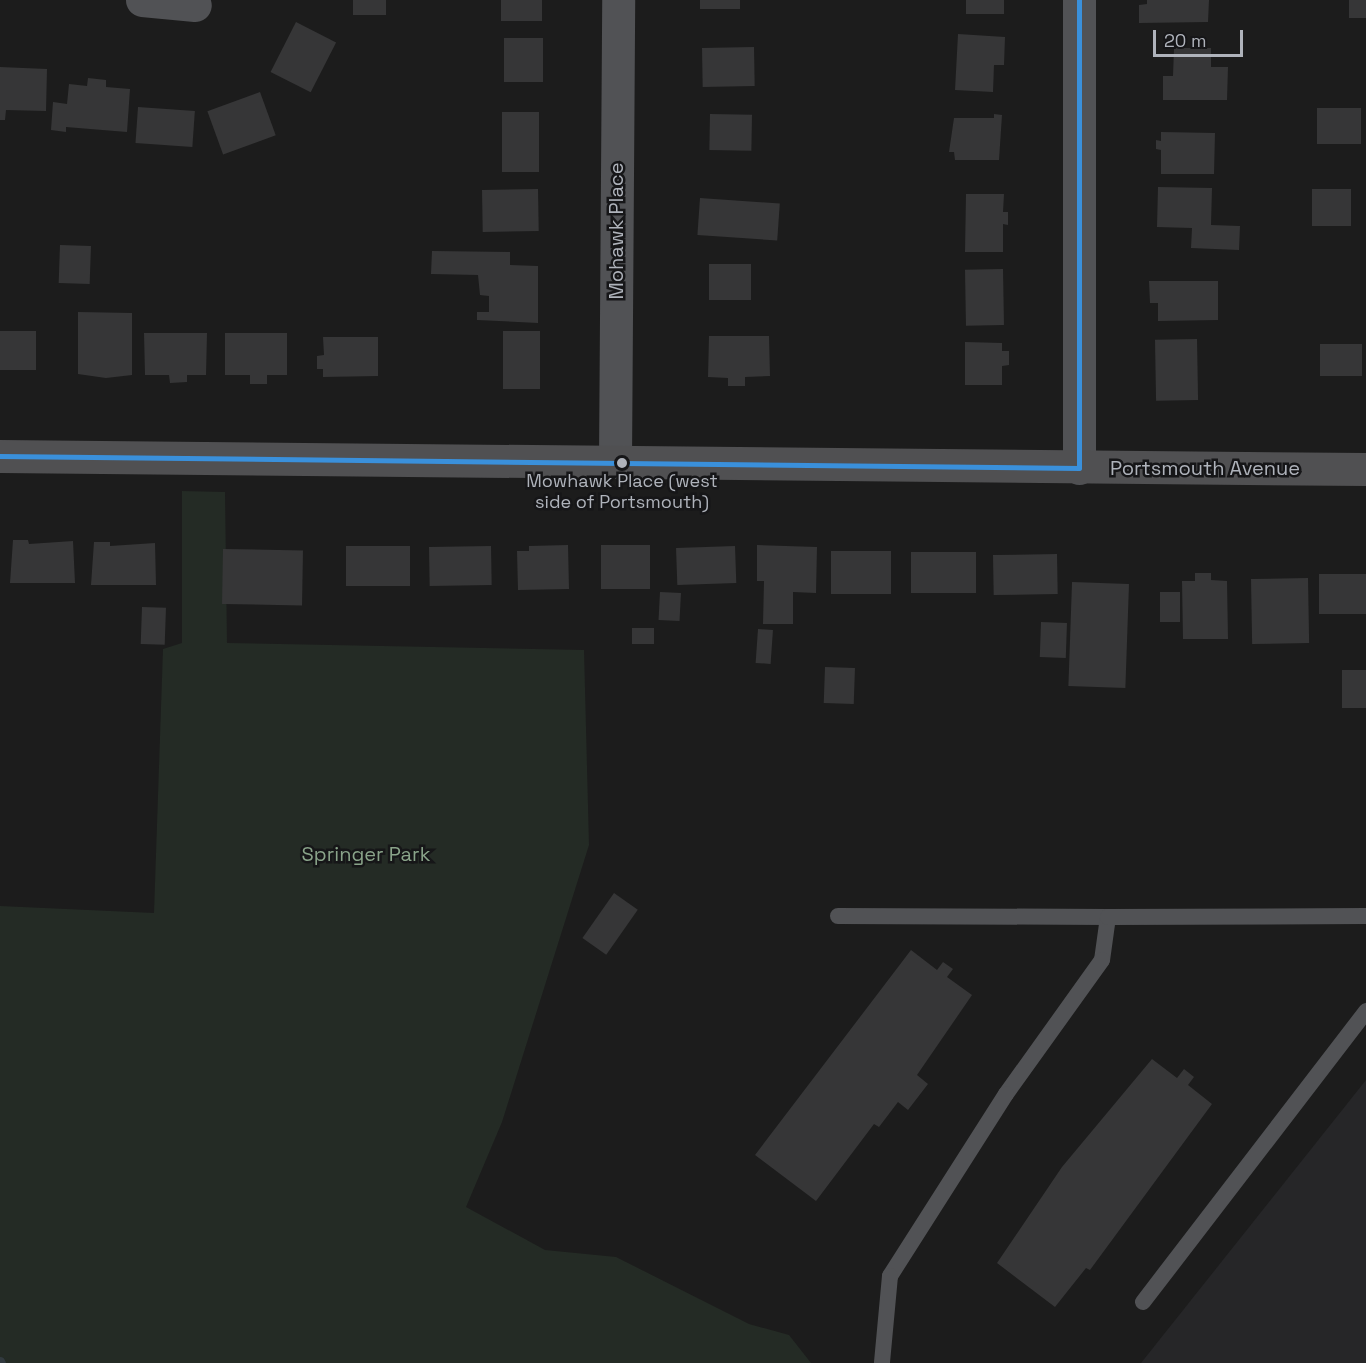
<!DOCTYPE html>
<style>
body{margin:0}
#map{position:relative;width:1366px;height:1363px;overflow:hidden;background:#1c1c1c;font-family:"Space Grotesk",sans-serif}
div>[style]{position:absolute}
.built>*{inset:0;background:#262628}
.green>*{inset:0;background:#242b25}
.stream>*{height:9px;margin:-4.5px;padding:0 4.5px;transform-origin:4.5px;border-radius:4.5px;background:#323a3f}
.building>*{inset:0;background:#363637;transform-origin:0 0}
.lane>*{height:16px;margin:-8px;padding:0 8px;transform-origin:8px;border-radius:8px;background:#515255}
.street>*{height:33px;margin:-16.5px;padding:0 16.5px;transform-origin:16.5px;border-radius:16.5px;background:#515255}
.secondary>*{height:33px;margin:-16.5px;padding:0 16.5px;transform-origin:16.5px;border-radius:16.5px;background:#505052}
.bus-1>*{height:4.5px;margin:-2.25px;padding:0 2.25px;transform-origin:2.25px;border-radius:2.25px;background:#3a90db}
.dots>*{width:16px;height:16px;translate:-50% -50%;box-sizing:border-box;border:3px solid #161618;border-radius:50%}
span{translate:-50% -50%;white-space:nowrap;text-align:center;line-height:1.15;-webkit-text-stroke:5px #161618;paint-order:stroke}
.bus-label{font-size:18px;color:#afb3bb}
.street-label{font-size:20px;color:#afb3bb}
.park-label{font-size:20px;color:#89a389}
.scale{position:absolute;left:1153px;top:30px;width:90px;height:27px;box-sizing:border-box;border:3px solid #afb3bb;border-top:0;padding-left:8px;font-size:18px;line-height:21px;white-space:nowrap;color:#afb3bb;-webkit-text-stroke:4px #161618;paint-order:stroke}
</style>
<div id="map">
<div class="built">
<i style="clip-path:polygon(1366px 1080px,1366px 1363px,1141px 1363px)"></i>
</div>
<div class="green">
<i style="clip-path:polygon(182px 491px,225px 492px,227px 643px,584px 650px,589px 845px,502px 1122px,466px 1207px,545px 1250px,616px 1257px,749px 1324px,789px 1335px,811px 1363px,0 1363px,0 906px,154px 913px,163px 649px,182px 643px)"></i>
</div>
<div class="stream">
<i style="left:0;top:1361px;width:2px;rotate:63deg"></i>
</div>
<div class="building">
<i style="left:353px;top:0;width:33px;height:15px"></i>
<i style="left:501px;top:0;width:41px;height:21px"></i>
<i style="left:700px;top:0;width:40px;height:9px"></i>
<i style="left:966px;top:0;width:38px;height:14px"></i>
<i style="clip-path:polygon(1147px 0,1209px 0,1208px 22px,1139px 23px,1139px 5px,1147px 4px)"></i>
<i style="left:1349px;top:0;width:17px;height:18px"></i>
<i style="left:296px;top:22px;width:45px;height:56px;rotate:27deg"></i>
<i style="clip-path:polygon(958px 34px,1005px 37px,1004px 65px,994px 65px,993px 92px,955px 90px)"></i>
<i style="left:504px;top:38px;width:39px;height:44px"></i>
<i style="left:754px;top:47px;width:39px;height:52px;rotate:89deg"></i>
<i style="clip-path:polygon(1174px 48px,1211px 48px,1211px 67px,1228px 67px,1227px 100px,1163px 100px,1163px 76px,1173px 76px)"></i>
<i style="clip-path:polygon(0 67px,47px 69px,46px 111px,6px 110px,5px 120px,0 120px)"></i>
<i style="clip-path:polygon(88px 78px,106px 80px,106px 87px,130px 89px,127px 132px,66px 127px,66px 132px,51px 130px,53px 102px,67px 104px,69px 84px,87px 86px)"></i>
<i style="left:260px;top:92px;width:46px;height:56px;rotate:70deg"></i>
<i style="left:138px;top:107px;width:57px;height:36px;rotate:4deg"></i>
<i style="left:1317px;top:108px;width:44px;height:36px"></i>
<i style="left:502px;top:112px;width:37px;height:60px"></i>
<i style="left:710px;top:114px;width:42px;height:36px;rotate:1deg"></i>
<i style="clip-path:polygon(994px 114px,1002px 115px,999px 160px,955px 160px,954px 152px,949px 152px,954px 118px,994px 118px)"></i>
<i style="clip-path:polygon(1161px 132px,1215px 133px,1214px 174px,1161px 174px,1161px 150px,1156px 149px,1156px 140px,1161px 141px)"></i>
<i style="clip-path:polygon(1158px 187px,1212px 188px,1211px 225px,1240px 226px,1239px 250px,1191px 248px,1192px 228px,1157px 227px)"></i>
<i style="left:538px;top:189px;width:42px;height:56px;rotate:89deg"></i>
<i style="left:1312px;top:189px;width:39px;height:37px"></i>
<i style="clip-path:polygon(966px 194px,1004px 194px,1003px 212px,1008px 212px,1008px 225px,1003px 224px,1003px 252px,965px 252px)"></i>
<i style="left:700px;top:198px;width:80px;height:37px;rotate:4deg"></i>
<i style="left:60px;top:245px;width:31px;height:38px;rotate:2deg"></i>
<i style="clip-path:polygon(432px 251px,510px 252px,510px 265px,538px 266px,538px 323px,477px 320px,477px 312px,489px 312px,489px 296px,480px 295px,478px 275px,431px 274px)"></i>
<i style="left:751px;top:264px;width:36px;height:42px;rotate:90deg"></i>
<i style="left:1003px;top:269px;width:56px;height:38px;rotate:89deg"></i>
<i style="clip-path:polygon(1149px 281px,1218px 281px,1218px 320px,1158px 321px,1158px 303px,1150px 303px)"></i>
<i style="clip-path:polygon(78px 312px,132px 313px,132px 375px,106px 378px,78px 374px)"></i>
<i style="left:0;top:331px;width:36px;height:39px"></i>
<i style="left:503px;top:331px;width:37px;height:58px"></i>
<i style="clip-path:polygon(144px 333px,207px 333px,206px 375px,187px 375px,187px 382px,170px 383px,169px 375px,145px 375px)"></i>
<i style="clip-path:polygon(225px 333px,287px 333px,287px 375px,267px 375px,267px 384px,250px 384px,250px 375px,225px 375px)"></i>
<i style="clip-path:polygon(709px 336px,769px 336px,770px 376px,745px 377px,745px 386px,728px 386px,728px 378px,708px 377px)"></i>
<i style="clip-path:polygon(323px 337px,378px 337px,378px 376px,323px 377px,323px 369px,317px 369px,317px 356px,324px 355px)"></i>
<i style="left:1197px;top:339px;width:61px;height:42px;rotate:89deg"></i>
<i style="clip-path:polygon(965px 342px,1002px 343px,1002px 351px,1009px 351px,1009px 365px,1002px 366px,1002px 385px,965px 385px)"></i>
<i style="left:1320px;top:344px;width:42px;height:32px"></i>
<i style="clip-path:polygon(13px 540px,28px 540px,29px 544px,73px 541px,75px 583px,10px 583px)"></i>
<i style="clip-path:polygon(94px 542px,110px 542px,110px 546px,155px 543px,156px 585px,91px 585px)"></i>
<i style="clip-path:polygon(568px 545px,569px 589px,518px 590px,517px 551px,529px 551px,529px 546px)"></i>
<i style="left:601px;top:545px;width:49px;height:44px"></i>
<i style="clip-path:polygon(757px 545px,817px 547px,816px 593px,793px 592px,793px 624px,763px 624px,764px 581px,757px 581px)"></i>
<i style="left:346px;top:546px;width:64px;height:40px"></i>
<i style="left:491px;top:546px;width:39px;height:62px;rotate:89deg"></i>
<i style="left:735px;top:546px;width:37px;height:59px;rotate:88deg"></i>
<i style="left:223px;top:549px;width:80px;height:55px;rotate:1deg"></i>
<i style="left:831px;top:551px;width:60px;height:43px"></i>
<i style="left:976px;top:552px;width:41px;height:65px;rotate:90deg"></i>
<i style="left:1057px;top:554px;width:40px;height:64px;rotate:89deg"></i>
<i style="clip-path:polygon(1195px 573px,1211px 573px,1211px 580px,1227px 581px,1228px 639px,1183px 639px,1182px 581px,1195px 581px)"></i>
<i style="left:1366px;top:574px;width:40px;height:47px;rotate:90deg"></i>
<i style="left:1308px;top:578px;width:65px;height:57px;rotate:89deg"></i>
<i style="left:1129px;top:584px;width:104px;height:57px;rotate:92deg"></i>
<i style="left:660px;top:592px;width:21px;height:28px;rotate:3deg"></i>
<i style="left:1160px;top:592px;width:20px;height:30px"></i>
<i style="left:142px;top:607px;width:24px;height:37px;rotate:2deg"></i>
<i style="left:1041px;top:622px;width:26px;height:35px;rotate:2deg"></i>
<i style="left:654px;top:628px;width:16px;height:22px;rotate:90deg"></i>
<i style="left:758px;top:629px;width:15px;height:34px;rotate:4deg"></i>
<i style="left:825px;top:667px;width:30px;height:36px;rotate:2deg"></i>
<i style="left:1342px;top:670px;width:24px;height:38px"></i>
<i style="left:614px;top:893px;width:29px;height:55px;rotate:35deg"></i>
<i style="clip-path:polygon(911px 950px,937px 970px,943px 962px,953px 969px,947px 977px,972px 995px,917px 1075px,928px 1084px,908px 1110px,898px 1102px,879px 1127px,874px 1124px,816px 1201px,755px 1155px)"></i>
<i style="clip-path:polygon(1152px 1059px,1177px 1078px,1184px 1069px,1194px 1077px,1188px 1085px,1212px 1104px,1090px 1270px,1086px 1268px,1055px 1307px,997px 1263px,1062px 1167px)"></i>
</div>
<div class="lane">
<i style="left:838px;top:916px;width:270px;rotate:0.2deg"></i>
<i style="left:1108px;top:917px;width:43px;rotate:97.9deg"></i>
<i style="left:1102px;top:960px;width:165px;rotate:125.6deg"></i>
<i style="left:1006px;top:1094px;width:216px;rotate:122.5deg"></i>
<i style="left:890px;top:1276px;width:87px;rotate:95.3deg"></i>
<i style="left:1108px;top:917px;width:258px;rotate:-0.2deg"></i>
<i style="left:1143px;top:1302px;width:367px;rotate:-52.5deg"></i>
</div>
<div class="street">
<i style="left:142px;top:0;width:53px;rotate:5.4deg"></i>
<i style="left:1079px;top:0;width:468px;rotate:90deg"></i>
<i style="left:615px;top:461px;width:461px;rotate:-89.6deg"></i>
</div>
<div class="secondary">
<i style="left:0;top:456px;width:1366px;rotate:0.55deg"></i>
</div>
<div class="bus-1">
<i style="left:0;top:456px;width:1079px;rotate:0.64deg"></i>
<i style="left:1079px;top:468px;width:468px;rotate:-90deg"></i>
</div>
<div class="dots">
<i style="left:622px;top:463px;background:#afb3bb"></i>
</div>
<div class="bus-label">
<span style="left:622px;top:492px">Mowhawk Place (west<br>side of Portsmouth)</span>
</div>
<div class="street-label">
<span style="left:616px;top:231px;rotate:-90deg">Mohawk Place</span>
<span style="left:1205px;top:468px">Portsmouth Avenue</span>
</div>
<div class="park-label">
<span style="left:366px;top:854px">Springer Park</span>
</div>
<div class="scale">20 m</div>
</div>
